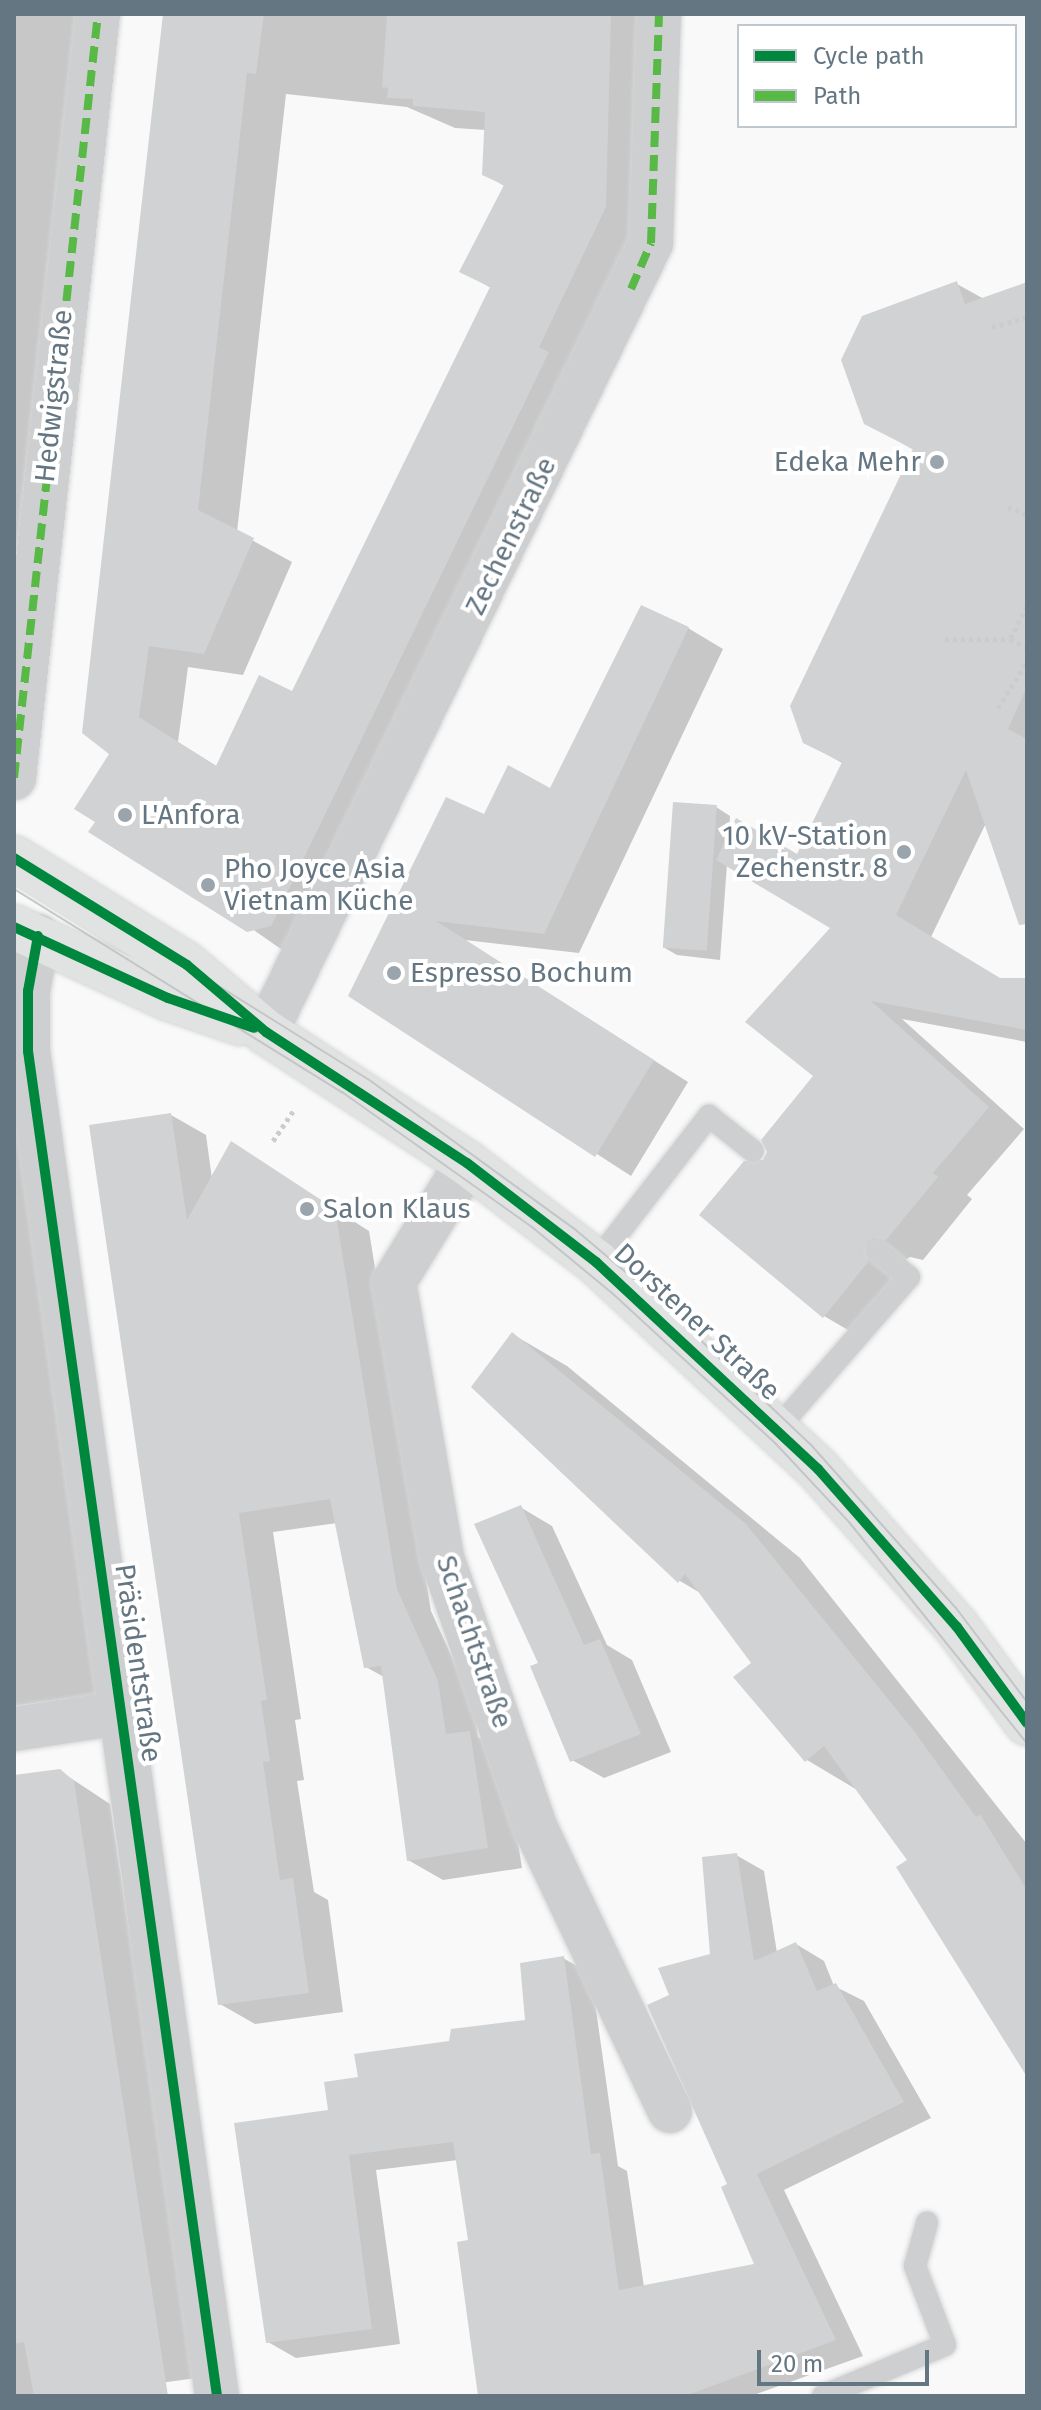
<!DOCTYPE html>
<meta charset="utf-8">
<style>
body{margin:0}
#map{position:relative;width:1041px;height:2410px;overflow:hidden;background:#f9f9f9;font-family:"Fira Sans",sans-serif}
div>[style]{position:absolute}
.shadow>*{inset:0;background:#0003}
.building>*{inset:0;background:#d0d2d3;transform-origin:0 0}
.path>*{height:5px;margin-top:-2.5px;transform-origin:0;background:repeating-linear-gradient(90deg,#cbcccd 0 4px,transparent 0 8px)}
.roads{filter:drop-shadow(0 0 2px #d5d6d7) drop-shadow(0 0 2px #d5d6d7)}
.service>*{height:22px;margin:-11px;padding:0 11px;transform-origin:11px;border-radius:11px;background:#cecfd0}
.minor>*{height:44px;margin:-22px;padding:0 22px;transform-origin:22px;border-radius:22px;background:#cecfd0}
.primary>*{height:44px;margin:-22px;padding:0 22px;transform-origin:22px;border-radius:22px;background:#e1e2e2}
.tram>*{height:2px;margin:-1px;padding:0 1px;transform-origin:1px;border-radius:1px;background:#c3c5c6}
.quiet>*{height:8px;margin-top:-4px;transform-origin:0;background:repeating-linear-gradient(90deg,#58b947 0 16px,transparent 0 24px)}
.cycleway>*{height:10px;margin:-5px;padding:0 5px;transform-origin:5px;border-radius:5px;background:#00873e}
.dots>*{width:22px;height:22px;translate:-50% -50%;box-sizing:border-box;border:4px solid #fff;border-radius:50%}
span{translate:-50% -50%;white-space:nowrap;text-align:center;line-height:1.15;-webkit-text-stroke:8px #fff;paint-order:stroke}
.street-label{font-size:28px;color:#657683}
.poi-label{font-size:28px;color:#657683}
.right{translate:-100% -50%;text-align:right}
.left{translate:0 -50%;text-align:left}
.frame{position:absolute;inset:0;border:16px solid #657683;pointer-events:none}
.legend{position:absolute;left:737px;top:24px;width:280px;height:104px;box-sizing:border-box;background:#fff;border:2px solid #c1c8cd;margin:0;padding:10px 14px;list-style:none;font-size:24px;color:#657683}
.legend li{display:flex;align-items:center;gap:16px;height:40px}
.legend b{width:40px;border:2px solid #c1c8cd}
.scale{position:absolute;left:757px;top:2350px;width:172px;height:36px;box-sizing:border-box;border:4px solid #657683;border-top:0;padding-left:10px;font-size:24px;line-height:28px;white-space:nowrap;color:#657683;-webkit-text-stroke:6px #fff;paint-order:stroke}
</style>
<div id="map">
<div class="shadow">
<i style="clip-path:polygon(14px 14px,77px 14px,14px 574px)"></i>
<i style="clip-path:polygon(evenodd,165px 14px,650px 14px,644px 230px,288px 954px,98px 821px,111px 754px,165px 14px,286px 94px,407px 107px,455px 128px,486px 130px,484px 174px,506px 187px,462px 271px,491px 288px,293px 694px,218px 767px,178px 742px,188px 667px,243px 675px,292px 562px,237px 532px,286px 94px)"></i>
<i style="clip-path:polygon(957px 284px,984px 299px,1027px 284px,1027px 865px,986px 823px,931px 937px,1002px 980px,1027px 980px,1027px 1042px,902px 1019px,1024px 1129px,967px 1195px,972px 1199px,923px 1260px,910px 1257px,901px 1263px,904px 1283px,860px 1337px,824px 1316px,765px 1162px,816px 1076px,833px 928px,727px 864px,720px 960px,677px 955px,663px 947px,716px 807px,730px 816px,729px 837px,798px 856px,844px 764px,804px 742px,914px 450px,866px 423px)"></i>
<i style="clip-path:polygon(688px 628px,723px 649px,579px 953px,465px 940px,688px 1082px,631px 1176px,351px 995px,485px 816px,550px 790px)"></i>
<i style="clip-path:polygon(14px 1101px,99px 1694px,14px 1706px)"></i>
<i style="clip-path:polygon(171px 1115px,206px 1135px,212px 1179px,232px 1144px,369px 1231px,431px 1611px,473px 1703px,478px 1737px,504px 1753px,522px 1868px,443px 1880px,408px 1860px,384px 1677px,366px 1667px,337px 1523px,273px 1532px,301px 1719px,295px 1720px,304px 1780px,297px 1781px,314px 1892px,328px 1900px,343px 2012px,255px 2024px,220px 2004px)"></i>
<i style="clip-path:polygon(512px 1334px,567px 1366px,800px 1558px,1027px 1844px,1027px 2074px,910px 1860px,859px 1791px,807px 1760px,753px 1664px,702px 1594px,680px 1581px,474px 1387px)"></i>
<i style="clip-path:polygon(520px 1507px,552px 1526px,607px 1645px,632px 1660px,671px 1752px,604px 1778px,572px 1760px,541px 1664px)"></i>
<i style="clip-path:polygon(60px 1771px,110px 1804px,197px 2378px,145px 2385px,146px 2396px,14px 2396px,14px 1778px)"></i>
<i style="clip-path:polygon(736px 1855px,764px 1871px,777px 1953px,796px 1944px,824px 1961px,834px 1986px,864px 2001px,931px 2118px,784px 2190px,863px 2356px,751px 2396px,480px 2396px,470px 2242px,458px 2160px,376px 2170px,400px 2344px,296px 2358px,268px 2342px,330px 2112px,360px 2079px,451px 2043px,528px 2022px,563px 1958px,591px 1974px,618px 2166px,627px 2171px,644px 2287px,757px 2266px,672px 1996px,712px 1956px)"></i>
</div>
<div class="building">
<i style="clip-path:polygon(163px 14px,264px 14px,256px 74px,247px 73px,198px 510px,254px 538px,204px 654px,149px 646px,139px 717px,216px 766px,259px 675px,292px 691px,490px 287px,459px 272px,504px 185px,482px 175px,485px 112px,413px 106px,413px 99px,387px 98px,388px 88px,382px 87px,387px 14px,611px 14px,606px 207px,539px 347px,549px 352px,271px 926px,247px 932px,88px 832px,95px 822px,74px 809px,109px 754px,82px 733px)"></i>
<i style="clip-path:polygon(957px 281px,965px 304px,1027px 282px,1027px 687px,1008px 729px,1027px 739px,1027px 924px,1019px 925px,966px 770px,896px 915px,1000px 978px,1027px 978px,1027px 1030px,871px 1001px,989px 1107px,933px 1173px,938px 1177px,886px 1240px,873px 1238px,866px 1243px,868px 1262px,823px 1318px,699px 1215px,744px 1161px,763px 1160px,767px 1152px,761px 1140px,813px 1076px,745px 1022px,830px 928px,716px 860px,736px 818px,797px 854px,842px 762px,803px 743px,790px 706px,913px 449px,864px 424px,841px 360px,862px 316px)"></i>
<i style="clip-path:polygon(641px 605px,689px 627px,544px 934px,436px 921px,654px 1060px,595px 1157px,348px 996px,446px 797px,484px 814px,508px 765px,550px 788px)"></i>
<i style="left:673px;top:802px;width:44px;height:146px;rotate:4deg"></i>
<i style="clip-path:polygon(171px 1113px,187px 1220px,231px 1141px,335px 1209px,397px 1589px,438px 1681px,446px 1734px,470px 1731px,488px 1848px,407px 1861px,381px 1666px,364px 1668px,330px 1499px,239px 1513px,267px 1700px,261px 1701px,270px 1761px,263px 1762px,280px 1880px,293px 1878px,309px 1993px,218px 2005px,89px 1125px)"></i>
<i style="clip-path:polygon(512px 1332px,746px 1524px,914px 1731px,976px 1817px,980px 1814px,1027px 1890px,1027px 2077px,896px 1867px,907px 1860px,824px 1746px,805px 1762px,733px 1677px,751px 1663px,685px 1574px,678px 1583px,471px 1387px)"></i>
<i style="clip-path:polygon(521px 1505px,584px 1645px,600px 1639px,641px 1734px,570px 1762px,530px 1666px,538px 1663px,474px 1524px)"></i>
<i style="clip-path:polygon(60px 1769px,74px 1781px,168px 2396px,34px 2396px,24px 2342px,14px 2344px,14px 1775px)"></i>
<i style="clip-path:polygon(737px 1853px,754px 1961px,796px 1942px,817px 1991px,836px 1983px,904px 2102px,757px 2174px,836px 2340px,685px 2396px,478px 2396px,457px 2242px,468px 2240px,453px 2142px,349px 2155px,372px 2329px,266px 2343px,234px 2123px,328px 2110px,324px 2082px,358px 2077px,354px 2054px,449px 2041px,451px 2029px,525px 2020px,520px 1963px,564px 1956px,591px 2154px,600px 2153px,619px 2290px,754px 2264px,721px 2187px,727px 2184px,647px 2005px,669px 1995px,658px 1968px,710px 1954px,702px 1857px)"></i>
</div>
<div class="path">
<i style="left:992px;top:327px;width:36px;rotate:-16deg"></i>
<i style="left:1008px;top:507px;width:21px;rotate:23deg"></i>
<i style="left:1027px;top:606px;width:37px;rotate:117deg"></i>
<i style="left:1010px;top:639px;width:19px;rotate:28deg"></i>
<i style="left:945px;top:639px;width:65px"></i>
<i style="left:998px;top:708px;width:54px;rotate:-57.8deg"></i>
<i style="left:273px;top:1141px;width:36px;rotate:-56deg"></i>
</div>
<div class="roads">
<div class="service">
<i style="left:596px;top:1262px;width:185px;rotate:-52.3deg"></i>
<i style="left:709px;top:1116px;width:56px;rotate:38.5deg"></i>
<i style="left:777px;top:1429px;width:201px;rotate:-49deg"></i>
<i style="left:909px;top:1277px;width:41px;rotate:-140.9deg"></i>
<i style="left:823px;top:2396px;width:132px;rotate:-22.7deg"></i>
<i style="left:945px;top:2345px;width:85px;rotate:-110.8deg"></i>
<i style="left:915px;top:2266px;width:45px;rotate:-74.4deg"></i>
</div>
<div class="minor">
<i style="left:14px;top:778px;width:769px;rotate:-83.73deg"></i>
<i style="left:38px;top:936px;width:56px;rotate:100.3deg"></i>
<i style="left:28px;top:991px;width:60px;rotate:90deg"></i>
<i style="left:28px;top:1051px;width:1358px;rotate:82deg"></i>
<i style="left:266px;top:1032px;width:878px;rotate:-63.99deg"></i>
<i style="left:651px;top:243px;width:229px;rotate:-88deg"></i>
<i style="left:467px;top:1163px;width:140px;rotate:121.5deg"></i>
<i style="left:394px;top:1282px;width:280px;rotate:80.1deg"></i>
<i style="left:442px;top:1558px;width:287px;rotate:70.9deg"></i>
<i style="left:536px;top:1829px;width:312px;rotate:64.6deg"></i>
<i style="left:14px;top:1729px;width:107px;rotate:-8.6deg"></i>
</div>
<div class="primary">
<i style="left:14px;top:858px;width:203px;rotate:31.7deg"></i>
<i style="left:187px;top:965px;width:104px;rotate:40.3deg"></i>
<i style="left:266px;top:1032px;width:240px;rotate:33.1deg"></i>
<i style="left:467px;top:1163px;width:163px;rotate:37.5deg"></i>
<i style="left:596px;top:1262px;width:304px;rotate:43deg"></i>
<i style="left:818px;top:1469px;width:210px;rotate:48.7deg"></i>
<i style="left:957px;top:1627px;width:119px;rotate:53.9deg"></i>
<i style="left:14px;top:927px;width:170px;rotate:24.8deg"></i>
<i style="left:168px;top:998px;width:77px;rotate:18.9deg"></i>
</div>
</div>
<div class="tram">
<i style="left:14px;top:858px;width:417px;rotate:32deg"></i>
<i style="left:368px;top:1079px;width:258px;rotate:36deg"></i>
<i style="left:577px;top:1231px;width:101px;rotate:40.2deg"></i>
<i style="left:654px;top:1296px;width:218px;rotate:43.5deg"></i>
<i style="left:812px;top:1446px;width:217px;rotate:48.4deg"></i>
<i style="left:956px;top:1608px;width:118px;rotate:52.9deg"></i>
<i style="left:14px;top:889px;width:386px;rotate:31.8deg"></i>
<i style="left:342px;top:1092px;width:233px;rotate:35.4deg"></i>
<i style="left:532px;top:1227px;width:104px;rotate:39.5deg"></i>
<i style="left:612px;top:1293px;width:223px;rotate:42.6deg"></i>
<i style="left:776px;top:1444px;width:107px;rotate:46.9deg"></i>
<i style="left:849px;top:1522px;width:284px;rotate:51.2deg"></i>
</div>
<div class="quiet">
<i style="left:631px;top:289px;width:50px;rotate:-66.5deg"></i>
<i style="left:651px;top:243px;width:229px;rotate:-88deg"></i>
<i style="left:14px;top:778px;width:769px;rotate:-83.73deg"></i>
</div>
<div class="cycleway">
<i style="left:14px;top:858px;width:203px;rotate:31.7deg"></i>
<i style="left:187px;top:965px;width:104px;rotate:40.3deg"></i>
<i style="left:266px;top:1032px;width:240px;rotate:33.1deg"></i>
<i style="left:467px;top:1163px;width:163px;rotate:37.5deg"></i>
<i style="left:596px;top:1262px;width:304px;rotate:43deg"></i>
<i style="left:818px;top:1469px;width:210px;rotate:48.7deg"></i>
<i style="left:957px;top:1627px;width:119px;rotate:53.9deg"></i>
<i style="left:14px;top:927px;width:170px;rotate:24.8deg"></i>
<i style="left:168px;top:998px;width:91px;rotate:19.2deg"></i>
<i style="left:38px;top:936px;width:56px;rotate:100.3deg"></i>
<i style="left:28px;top:991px;width:60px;rotate:90deg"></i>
<i style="left:28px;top:1051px;width:1358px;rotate:82deg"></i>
</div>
<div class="dots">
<i style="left:937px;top:462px;background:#99a4ac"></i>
<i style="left:125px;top:815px;background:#99a4ac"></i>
<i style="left:904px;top:852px;background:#99a4ac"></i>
<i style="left:208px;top:885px;background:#99a4ac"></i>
<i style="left:394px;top:973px;background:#99a4ac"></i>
<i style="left:307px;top:1209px;background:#99a4ac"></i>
</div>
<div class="street-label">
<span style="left:54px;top:396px;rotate:-84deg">Hedwigstraße</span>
<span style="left:511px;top:536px;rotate:-64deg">Zechenstraße</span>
<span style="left:697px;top:1322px;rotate:43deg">Dorstener Straße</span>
<span style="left:474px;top:1642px;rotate:71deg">Schachtstraße</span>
<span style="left:138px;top:1663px;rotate:82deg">Präsidentstraße</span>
</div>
<div class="poi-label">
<span class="right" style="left:921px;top:462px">Edeka Mehr</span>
<span class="left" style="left:141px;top:815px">L'Anfora</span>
<span class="right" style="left:888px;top:852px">10 kV-Station<br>Zechenstr. 8</span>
<span class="left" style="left:224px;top:885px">Pho Joyce Asia<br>Vietnam Küche</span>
<span class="left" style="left:410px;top:973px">Espresso Bochum</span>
<span class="left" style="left:323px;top:1209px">Salon Klaus</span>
</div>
<div class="frame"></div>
<ul class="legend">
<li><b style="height:10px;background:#00873e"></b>Cycle path</li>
<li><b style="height:10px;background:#58b947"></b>Path</li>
</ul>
<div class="scale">20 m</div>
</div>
